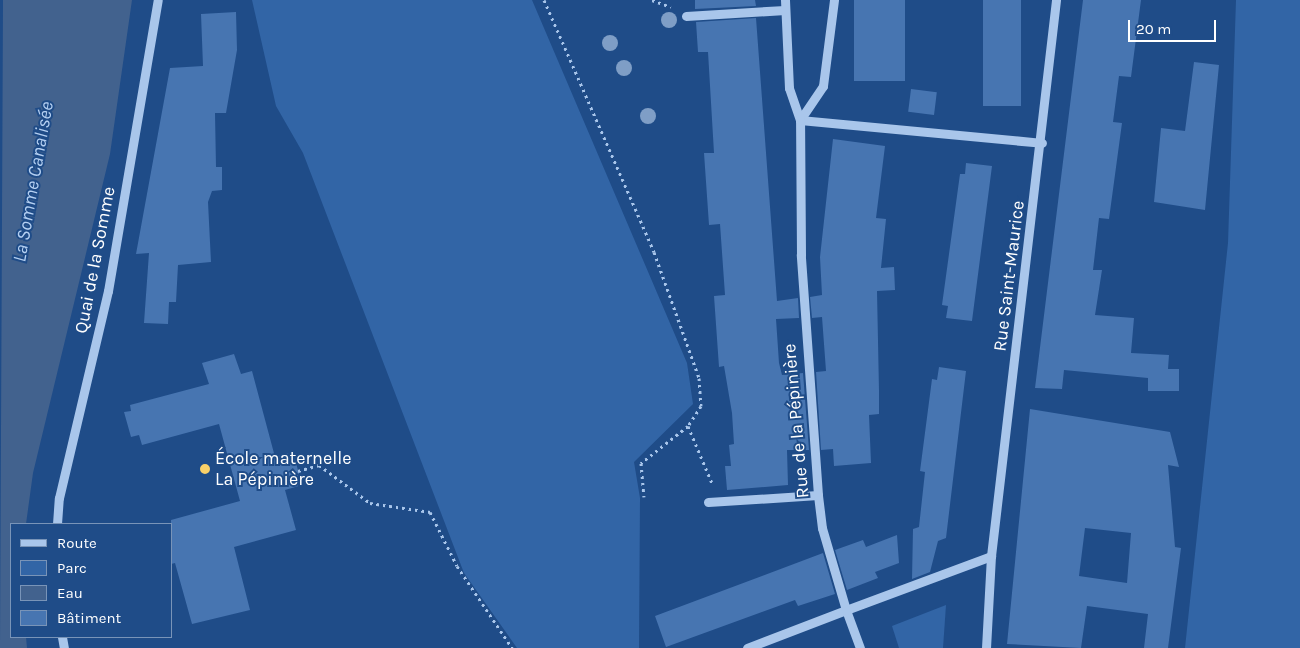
<!DOCTYPE html>
<meta charset="utf-8">
<style>
body{margin:0}
#map{position:relative;width:1300px;height:648px;overflow:hidden;background:#1f4c88;font-family:Karla,sans-serif}
div>[style]{position:absolute}
.green>*{inset:0;background:#3265a6}
.water>*{inset:0;background:#42628e}
.building>*{inset:0;background:#4775b1;transform-origin:0 0}
.path>*{height:3px;margin-top:-1.5px;transform-origin:0;background:repeating-linear-gradient(90deg,#a9c6eb 0 2.5px,transparent 0 6.5px)}
.minor>*{height:9px;margin:-4.5px;padding:0 4.5px;transform-origin:4.5px;border-radius:4.5px;background:#a9c6eb}
.trees>*{width:16px;height:16px;margin:-8px;border-radius:50%;background:#7f9ec6}
.dots>*{width:14px;height:14px;translate:-50% -50%;box-sizing:border-box;border:2px solid #1f4c88;border-radius:50%}
span{translate:-50% -50%;white-space:nowrap;text-align:center;line-height:1.15;-webkit-text-stroke:4px #1f4c88;paint-order:stroke}
.street-label{font-size:18px;color:#fff}
.poi-label{font-size:18px;color:#fff}
.left{translate:0 -50%;text-align:left}
.water-label{font-size:19px;color:#b5d0f2;font-style:italic}
.legend{position:absolute;left:10px;top:523px;width:162px;height:115px;box-sizing:border-box;background:#1f4c88;border:1px solid #7994b8;margin:0;padding:6px 9px;list-style:none;font-size:15px;color:#fff}
.legend li{display:flex;align-items:center;gap:10px;height:25px}
.legend b{width:25px;border:1px solid #7994b8}
.scale{position:absolute;left:1128px;top:20px;width:88px;height:22px;box-sizing:border-box;border:2px solid #fff;border-top:0;padding-left:6px;font-size:15px;line-height:18px;white-space:nowrap;color:#fff;-webkit-text-stroke:4px #1f4c88;paint-order:stroke}
</style>
<div id="map">
<div class="green">
<i style="clip-path:polygon(252px 0,532px 0,687px 363px,693px 404px,634px 462px,640px 498px,639px 648px,517px 648px,464px 573px,303px 153px,276px 106px)"></i>
<i style="clip-path:polygon(1236px 0,1300px 0,1300px 648px,1185px 648px,1228px 243px)"></i>
<i style="clip-path:polygon(946px 605px,943px 648px,899px 648px,892px 626px)"></i>
</div>
<div class="water">
<i style="clip-path:polygon(3px 0,132px 0,110px 154px,33px 473px,26px 524px,11px 524px,11px 637px,26px 637px,27px 648px,0 648px)"></i>
</div>
<div class="building">
<i style="clip-path:polygon(695px 0,755px 0,756px 6px,695px 9px)"></i>
<i style="left:854px;top:0;width:51px;height:81px"></i>
<i style="left:983px;top:0;width:38px;height:106px"></i>
<i style="clip-path:polygon(1083px 0,1141px 0,1131px 77px,1119px 76px,1113px 122px,1122px 123px,1109px 219px,1099px 218px,1093px 270px,1102px 270px,1095px 315px,1134px 318px,1131px 353px,1169px 355px,1168px 369px,1179px 369px,1179px 391px,1148px 391px,1148px 378px,1064px 370px,1062px 389px,1035px 388px)"></i>
<i style="clip-path:polygon(236px 12px,237px 50px,226px 113px,215px 113px,216px 167px,222px 167px,222px 190px,212px 191px,208px 202px,211px 262px,178px 265px,176px 302px,169px 302px,168px 324px,144px 323px,149px 253px,136px 254px,170px 68px,203px 66px,201px 14px)"></i>
<i style="clip-path:polygon(756px 18px,777px 301px,798px 298px,799px 318px,776px 319px,779px 363px,782px 375px,803px 373px,809px 450px,787px 450px,788px 485px,727px 490px,725px 466px,731px 466px,729px 445px,734px 444px,732px 413px,724px 366px,719px 367px,714px 296px,725px 295px,720px 224px,709px 225px,704px 153px,714px 153px,708px 52px,698px 52px,696px 22px)"></i>
<i style="clip-path:polygon(1194px 62px,1219px 65px,1205px 210px,1154px 202px,1161px 128px,1185px 131px)"></i>
<i style="left:911px;top:89px;width:26px;height:23px;rotate:7deg"></i>
<i style="clip-path:polygon(833px 139px,885px 146px,876px 218px,886px 219px,881px 268px,894px 267px,895px 290px,877px 291px,879px 391px,879px 414px,869px 415px,871px 463px,834px 466px,833px 449px,821px 450px,816px 372px,826px 371px,822px 317px,812px 318px,810px 297px,822px 295px,820px 257px)"></i>
<i style="clip-path:polygon(966px 163px,992px 166px,972px 321px,946px 318px,948px 306px,942px 305px,960px 174px,965px 174px)"></i>
<i style="clip-path:polygon(234px 354px,241px 374px,252px 371px,275px 457px,293px 452px,302px 485px,285px 490px,296px 530px,234px 547px,250px 610px,192px 624px,175px 563px,171px 564px,171px 520px,240px 501px,219px 424px,142px 445px,139px 435px,131px 437px,124px 412px,131px 411px,130px 405px,209px 384px,202px 363px)"></i>
<i style="clip-path:polygon(939px 367px,966px 371px,946px 538px,938px 541px,930px 572px,912px 579px,913px 529px,919px 527px,925px 472px,920px 471px,932px 379px,937px 380px)"></i>
<i style="clip-path:polygon(evenodd,1030px 409px,1170px 432px,1179px 467px,1168px 465px,1175px 547px,1181px 548px,1168px 648px,1144px 648px,1148px 614px,1087px 606px,1081px 648px,1007px 644px,1030px 409px,1085px 528px,1131px 533px,1127px 583px,1079px 576px,1085px 528px)"></i>
<i style="clip-path:polygon(897px 535px,899px 563px,875px 572px,878px 578px,847px 590px,835px 550px,863px 540px,866px 547px)"></i>
<i style="clip-path:polygon(823px 553px,835px 594px,798px 606px,795px 600px,666px 647px,655px 616px)"></i>
</div>
<div class="path">
<i style="left:544px;top:0;width:275px;rotate:66.4deg"></i>
<i style="left:654px;top:252px;width:134px;rotate:70.3deg"></i>
<i style="left:699px;top:378px;width:28px;rotate:86deg"></i>
<i style="left:701px;top:406px;width:24px;rotate:123deg"></i>
<i style="left:688px;top:426px;width:60px;rotate:141.8deg"></i>
<i style="left:641px;top:463px;width:34px;rotate:85deg"></i>
<i style="left:652px;top:0;width:20px;rotate:20deg"></i>
<i style="left:688px;top:426px;width:62px;rotate:67.2deg"></i>
<i style="left:298px;top:471px;width:22px;rotate:-16deg"></i>
<i style="left:319px;top:465px;width:64px;rotate:36.7deg"></i>
<i style="left:370px;top:503px;width:61px;rotate:8.5deg"></i>
<i style="left:430px;top:512px;width:60px;rotate:63.4deg"></i>
<i style="left:457px;top:566px;width:99px;rotate:56.1deg"></i>
</div>
<div class="minor">
<i style="left:834px;top:0;width:87px;rotate:97.3deg"></i>
<i style="left:823px;top:86px;width:41px;rotate:124.1deg"></i>
<i style="left:800px;top:120px;width:243px;rotate:5.4deg"></i>
<i style="left:686px;top:16px;width:99px;rotate:-3.5deg"></i>
<i style="left:708px;top:502px;width:110px;rotate:-3.6deg"></i>
<i style="left:57px;top:524px;width:26px;rotate:-86deg"></i>
<i style="left:59px;top:498px;width:213px;rotate:-76.7deg"></i>
<i style="left:108px;top:291px;width:295px;rotate:-80.3deg"></i>
<i style="left:62px;top:637px;width:11px;rotate:80deg"></i>
<i style="left:747px;top:648px;width:106px;rotate:-21deg"></i>
<i style="left:846px;top:610px;width:85px;rotate:-106.3deg"></i>
<i style="left:822px;top:528px;width:33px;rotate:-97deg"></i>
<i style="left:818px;top:495px;width:241px;rotate:-94.1deg"></i>
<i style="left:801px;top:255px;width:135px;rotate:-90.4deg"></i>
<i style="left:800px;top:120px;width:34px;rotate:-109deg"></i>
<i style="left:789px;top:88px;width:88px;rotate:-92.6deg"></i>
<i style="left:860px;top:648px;width:40px;rotate:-110.2deg"></i>
<i style="left:846px;top:610px;width:155px;rotate:-20.4deg"></i>
<i style="left:986px;top:648px;width:92px;rotate:-86.9deg"></i>
<i style="left:991px;top:556px;width:560px;rotate:-83.33deg"></i>
</div>
<div class="trees">
<i style="left:669px;top:20px"></i>
<i style="left:610px;top:43px"></i>
<i style="left:624px;top:68px"></i>
<i style="left:648px;top:116px"></i>
</div>
<div class="dots">
<i style="left:205px;top:469px;background:#f9d169"></i>
</div>
<div class="street-label">
<span style="left:95px;top:260px;rotate:-79deg">Quai de la Somme</span>
<span style="left:1009px;top:276px;rotate:-83deg">Rue Saint-Maurice</span>
<span style="left:796px;top:421px;rotate:-95deg">Rue de la Pépinière</span>
</div>
<div class="poi-label">
<span class="left" style="left:215px;top:469px">École maternelle<br>La Pépinière</span>
</div>
<div class="water-label">
<span style="left:34px;top:182px;rotate:-80deg">La Somme Canalisée</span>
</div>
<ul class="legend">
<li><b style="height:6px;background:#a9c6eb"></b>Route</li>
<li><b style="height:14px;background:#3265a6"></b>Parc</li>
<li><b style="height:14px;background:#42628e"></b>Eau</li>
<li><b style="height:14px;background:#4775b1"></b>Bâtiment</li>
</ul>
<div class="scale">20 m</div>
</div>
